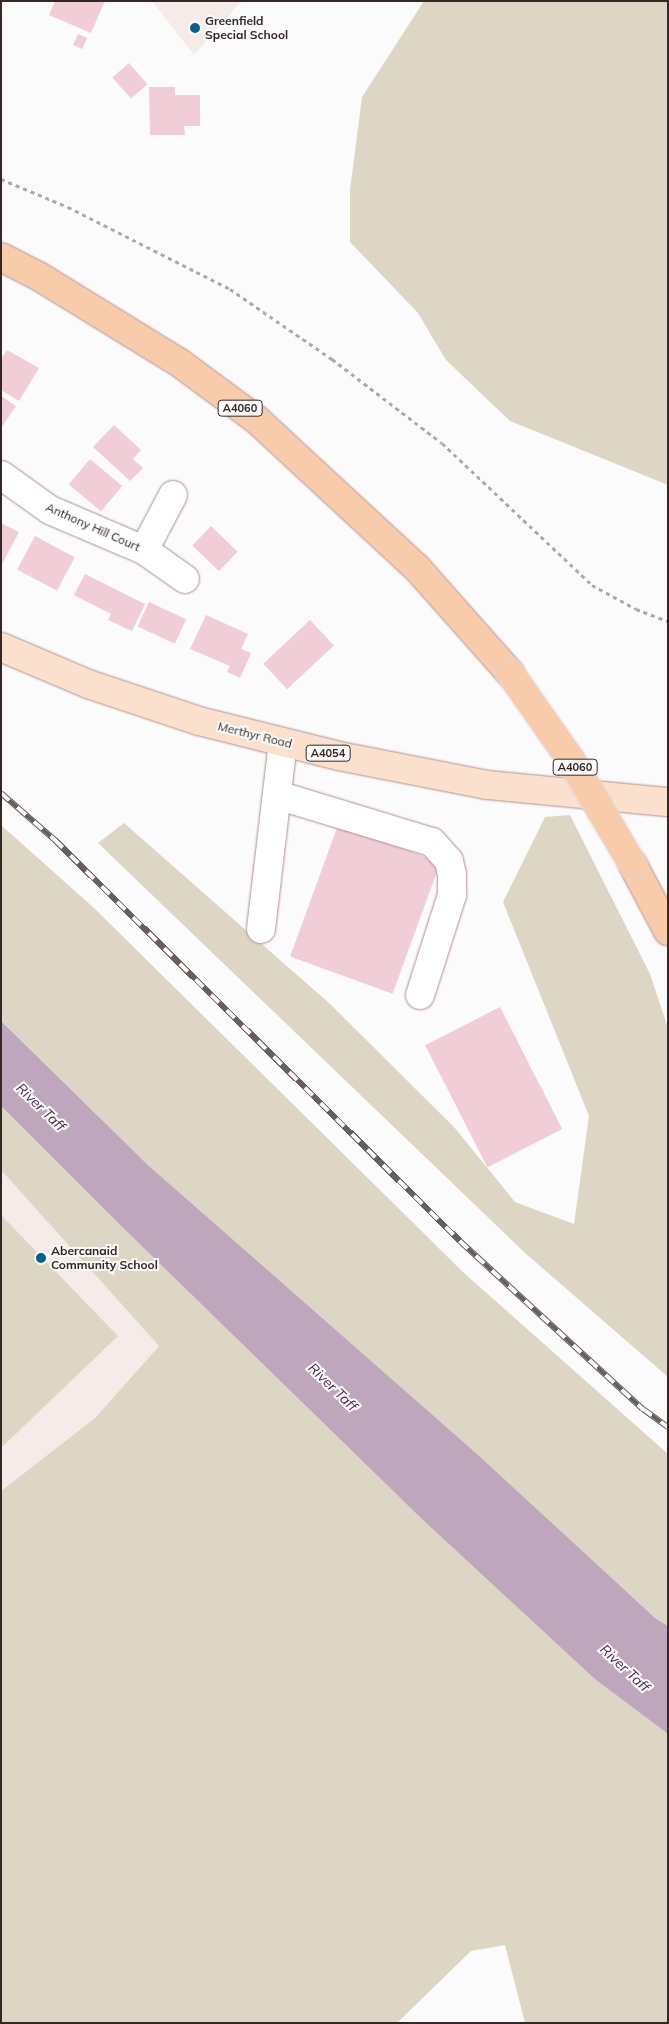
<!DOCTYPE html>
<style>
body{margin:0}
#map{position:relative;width:669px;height:2024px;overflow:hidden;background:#fbfbfb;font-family:Mulish,sans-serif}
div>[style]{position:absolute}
.built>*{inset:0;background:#f5ecea}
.green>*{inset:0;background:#ded6c4}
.water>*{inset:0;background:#bea6bc}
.building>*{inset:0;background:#f0cdd7;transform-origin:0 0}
.path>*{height:3px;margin-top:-1.5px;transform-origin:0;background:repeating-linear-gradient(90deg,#aea9a8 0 4px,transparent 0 8px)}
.roads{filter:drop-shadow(0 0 1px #b18f8a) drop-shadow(0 0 1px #b18f8a)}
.minor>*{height:28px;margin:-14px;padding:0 14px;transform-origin:14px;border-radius:14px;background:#fff}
.major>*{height:28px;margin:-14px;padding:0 14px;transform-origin:14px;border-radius:14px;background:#fbe0cd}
.highway>*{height:28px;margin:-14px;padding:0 14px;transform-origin:14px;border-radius:14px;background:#f8cbab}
.rail>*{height:5.5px;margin-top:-2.75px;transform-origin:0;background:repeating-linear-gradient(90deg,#fbfbfb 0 11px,#685e5c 0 22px);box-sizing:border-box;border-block:1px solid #685e5c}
.bridges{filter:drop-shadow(0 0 1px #dad8d8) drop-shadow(0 0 1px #dad8d8)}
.highway-bridge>*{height:28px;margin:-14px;padding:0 14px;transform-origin:14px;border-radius:14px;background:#f8cbab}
.dots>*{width:14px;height:14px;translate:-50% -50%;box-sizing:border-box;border:2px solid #fbfbfb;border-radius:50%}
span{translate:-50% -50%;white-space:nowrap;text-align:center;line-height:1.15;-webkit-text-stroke:4px #fbfbfb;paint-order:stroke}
.shield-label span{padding:1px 4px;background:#fbfbfb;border:1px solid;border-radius:4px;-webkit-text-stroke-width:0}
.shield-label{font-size:11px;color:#342724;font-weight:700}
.poi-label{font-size:12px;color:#342724;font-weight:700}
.left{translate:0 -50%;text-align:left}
.street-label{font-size:12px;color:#342724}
.water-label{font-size:14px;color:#4b2949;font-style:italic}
.frame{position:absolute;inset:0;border:2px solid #342724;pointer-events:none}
</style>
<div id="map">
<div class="built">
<i style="clip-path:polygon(152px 1px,242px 1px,194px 55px)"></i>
<i style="clip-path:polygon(1px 1170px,159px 1346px,95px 1418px,1px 1491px)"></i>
</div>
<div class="green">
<i style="clip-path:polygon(424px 1px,668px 1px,668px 485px,510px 421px,446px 360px,418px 313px,350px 242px,350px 190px,362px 97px)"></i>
<i style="clip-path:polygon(570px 815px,650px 974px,668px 1028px,668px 1377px,525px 1253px,98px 843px,124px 823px,329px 1003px,454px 1127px,515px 1202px,574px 1224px,589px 1116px,503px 902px,545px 817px)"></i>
<i style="clip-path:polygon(1px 825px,94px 908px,464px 1273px,668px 1454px,668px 1626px,655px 1618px,149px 1166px,1px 1021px)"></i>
<i style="clip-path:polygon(1px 1106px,110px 1215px,596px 1680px,668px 1734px,668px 2023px,525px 2023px,505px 1945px,471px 1951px,397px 2023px,1px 2023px,1px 1491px,95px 1418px,159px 1346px,1px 1170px)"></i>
<i style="clip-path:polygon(1px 1215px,118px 1336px,1px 1448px)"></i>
</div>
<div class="water">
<i style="clip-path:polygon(1px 1021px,149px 1166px,478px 1455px,655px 1618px,668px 1626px,668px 1734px,596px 1680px,421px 1518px,110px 1215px,1px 1106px)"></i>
</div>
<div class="building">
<i style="clip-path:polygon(55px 1px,105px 1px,91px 33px,49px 15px)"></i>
<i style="left:78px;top:34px;width:10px;height:12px;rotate:24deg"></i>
<i style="left:129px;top:63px;width:28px;height:22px;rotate:49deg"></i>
<i style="clip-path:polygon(149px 87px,175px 87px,175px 95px,200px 95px,200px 126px,184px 126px,185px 135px,150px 135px)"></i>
<i style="clip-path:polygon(7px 350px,39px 368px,19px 401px,1px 390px,1px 359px)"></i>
<i style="clip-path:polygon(1px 396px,16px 406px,1px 428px)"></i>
<i style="clip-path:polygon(114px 425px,141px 450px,133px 459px,143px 468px,130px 481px,93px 447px)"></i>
<i style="left:90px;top:459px;width:42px;height:33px;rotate:40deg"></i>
<i style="clip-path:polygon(1px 523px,19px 532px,1px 566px)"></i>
<i style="left:211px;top:526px;width:37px;height:27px;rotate:44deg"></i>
<i style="left:35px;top:536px;width:45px;height:38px;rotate:28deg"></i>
<i style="clip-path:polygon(85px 574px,145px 604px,132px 631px,108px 620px,111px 614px,74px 595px)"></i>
<i style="left:149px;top:602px;width:41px;height:27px;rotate:25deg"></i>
<i style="clip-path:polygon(206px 615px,248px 634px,241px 649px,251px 653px,240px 678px,227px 672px,230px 666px,190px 649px)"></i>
<i style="left:310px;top:620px;width:35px;height:64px;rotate:47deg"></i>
<i style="left:338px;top:825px;width:109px;height:140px;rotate:20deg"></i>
<i style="left:500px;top:1007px;width:137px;height:84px;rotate:63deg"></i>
</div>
<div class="path">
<i style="left:1px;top:179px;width:73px;rotate:22.7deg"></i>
<i style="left:68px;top:207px;width:182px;rotate:26.8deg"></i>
<i style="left:230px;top:289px;width:124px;rotate:34.5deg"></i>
<i style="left:332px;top:359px;width:138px;rotate:37.4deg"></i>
<i style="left:442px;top:443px;width:207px;rotate:43.4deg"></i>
<i style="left:592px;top:585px;width:50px;rotate:28.6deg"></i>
<i style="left:636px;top:609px;width:34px;rotate:21deg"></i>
</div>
<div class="roads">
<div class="minor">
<i style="left:1px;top:475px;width:60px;rotate:35.5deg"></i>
<i style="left:50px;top:510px;width:102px;rotate:23.1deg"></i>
<i style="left:144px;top:550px;width:50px;rotate:35.3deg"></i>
<i style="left:144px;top:550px;width:62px;rotate:-62.2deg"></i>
<i style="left:277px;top:795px;width:162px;rotate:16.9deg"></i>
<i style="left:432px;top:842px;width:25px;rotate:48deg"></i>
<i style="left:449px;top:861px;width:14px;rotate:78deg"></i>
<i style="left:452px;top:875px;width:20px;rotate:90deg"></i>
<i style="left:452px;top:895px;width:105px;rotate:107.7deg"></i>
<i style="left:261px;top:929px;width:188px;rotate:-83.3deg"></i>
</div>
<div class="major">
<i style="left:1px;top:647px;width:95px;rotate:23deg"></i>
<i style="left:88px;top:684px;width:117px;rotate:18.4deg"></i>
<i style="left:199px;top:721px;width:144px;rotate:14deg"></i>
<i style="left:339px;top:756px;width:151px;rotate:11.1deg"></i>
<i style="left:487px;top:785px;width:182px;rotate:5.4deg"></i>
</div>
<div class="highway">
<i style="left:1px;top:257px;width:44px;rotate:27.1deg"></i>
<i style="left:40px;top:277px;width:164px;rotate:31.6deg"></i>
<i style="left:180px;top:363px;width:96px;rotate:36.5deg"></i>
<i style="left:257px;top:420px;width:218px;rotate:42.8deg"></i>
<i style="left:417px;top:568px;width:140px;rotate:48.5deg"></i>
<i style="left:633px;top:865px;width:75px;rotate:62.1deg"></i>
</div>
</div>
<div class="rail">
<i style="left:1px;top:793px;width:72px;rotate:41deg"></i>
<i style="left:55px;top:840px;width:570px;rotate:44.72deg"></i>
<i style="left:460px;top:1241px;width:248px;rotate:42.6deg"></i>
<i style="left:643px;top:1409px;width:31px;rotate:36deg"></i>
</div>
<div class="bridges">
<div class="highway-bridge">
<i style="left:510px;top:673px;width:106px;rotate:55deg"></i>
<i style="left:571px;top:760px;width:122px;rotate:59.4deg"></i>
</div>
</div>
<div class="dots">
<i style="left:195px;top:28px;background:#026191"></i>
<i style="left:41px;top:1258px;background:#026191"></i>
</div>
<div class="shield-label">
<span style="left:240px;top:408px">A4060</span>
<span style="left:328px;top:753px">A4054</span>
<span style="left:575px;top:767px">A4060</span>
</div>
<div class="poi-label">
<span class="left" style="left:205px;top:28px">Greenfield<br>Special School</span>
<span class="left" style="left:51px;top:1258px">Abercanaid<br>Community School</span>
</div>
<div class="street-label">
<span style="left:93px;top:527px;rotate:24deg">Anthony Hill Court</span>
<span style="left:255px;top:735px;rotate:14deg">Merthyr Road</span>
</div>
<div class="water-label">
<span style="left:41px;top:1107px;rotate:44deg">River Taff</span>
<span style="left:333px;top:1387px;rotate:44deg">River Taff</span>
<span style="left:625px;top:1668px;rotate:43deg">River Taff</span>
</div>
<div class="frame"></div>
</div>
